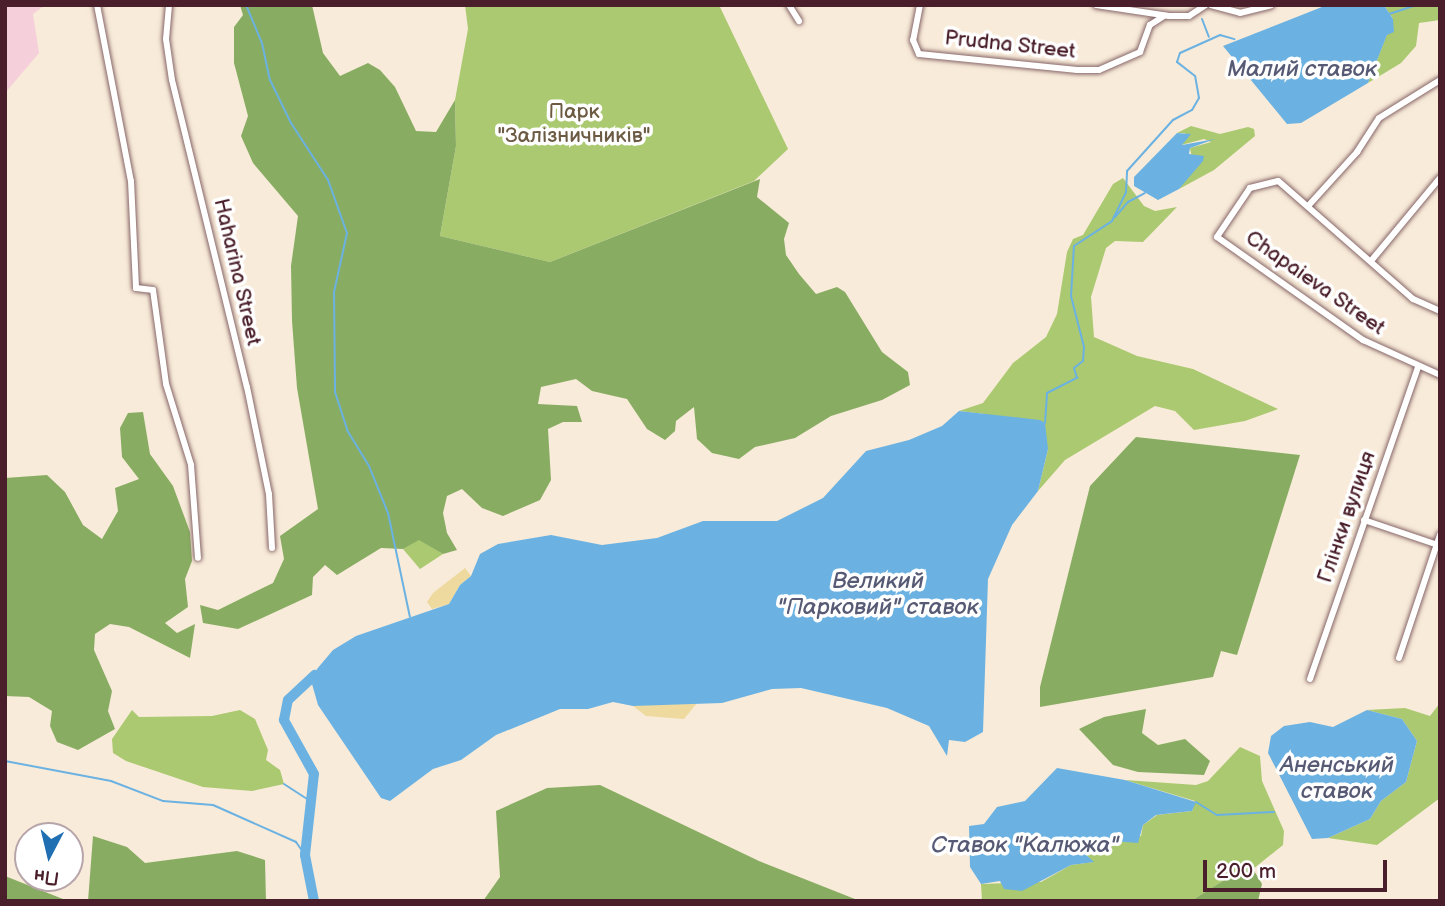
<!DOCTYPE html>
<meta charset="utf-8">
<style>
body{margin:0}
#map{position:relative;width:1445px;height:906px;overflow:hidden;background:#f8ebd9;font-family:"Balsamiq Sans",sans-serif}
div>[style]{position:absolute}
.built>*{inset:0;background:#f5cfd9}
.green>*{inset:0;background:#abc970}
.forest>*{inset:0;background:#88ad62}
.sand>*{inset:0;background:#eeda9e}
.water>*{inset:0;background:#6bb2e2}
.stream>*{height:2px;margin:-1px;padding:0 1px;transform-origin:1px;border-radius:1px;background:#6bb2e2}
.river>*{height:10px;margin:-5px;padding:0 5px;transform-origin:5px;border-radius:5px;background:#6bb2e2}
.roads{filter:drop-shadow(0 0 2px #876668) drop-shadow(0 0 2px #876668)}
.minor>*{height:6px;margin:-3px;padding:0 3px;transform-origin:3px;border-radius:3px;background:#fff}
span{translate:-50% -50%;white-space:nowrap;text-align:center;line-height:1.15;-webkit-text-stroke:7px #fff;paint-order:stroke}
.street-label{font-size:21px;color:#4a1f2b}
.park-label{font-size:21px;color:#6c5a43}
.water-label{font-size:23px;color:#575a74;font-style:italic}
.frame{position:absolute;inset:0;border:7px solid #4a1f2b;pointer-events:none}
.north{position:absolute;left:14px;top:822px;width:70px;height:70px;box-sizing:border-box;background:#fff;border:2px solid #b7a5aa;border-radius:50%;rotate:187deg;font-size:19px;font-weight:700;line-height:28px;text-align:center;color:#4a1f2b}
.north::after{content:'';display:block;margin:auto;width:24px;height:32px;background:#1f6fb2;clip-path:polygon(50% 0,100% 100%,50% 72%,0 100%)}
.scale{position:absolute;left:1203px;top:860px;width:184px;height:32px;box-sizing:border-box;border:4px solid #4a1f2b;border-top:0;padding-left:9px;font-size:21px;line-height:24px;white-space:nowrap;color:#4a1f2b;-webkit-text-stroke:5px #fff;paint-order:stroke}
</style>
<div id="map">
<div class="built">
<i style="clip-path:polygon(5px 5px,45px 5px,33px 14px,39px 53px,5px 93px)"></i>
</div>
<div class="green">
<i style="clip-path:polygon(465px 5px,719px 5px,788px 149px,754px 181px,550px 262px,440px 236px,456px 146px,455px 100px,468px 29px)"></i>
<i style="clip-path:polygon(1384px 5px,1440px 5px,1440px 20px,1419px 23px,1416px 46px,1401px 63px,1368px 83px,1393px 19px)"></i>
<i style="clip-path:polygon(1191px 126px,1220px 134px,1248px 127px,1254px 129px,1255px 136px,1214px 170px,1179px 189px,1194px 168px,1190px 148px,1211px 142px,1204px 139px,1181px 145px,1185px 133px,1177px 133px)"></i>
<i style="clip-path:polygon(1123px 178px,1144px 206px,1155px 211px,1177px 207px,1143px 242px,1115px 241px,1106px 248px,1091px 297px,1094px 337px,1137px 356px,1193px 369px,1278px 409px,1245px 421px,1194px 430px,1175px 411px,1155px 406px,1065px 460px,1038px 491px,1048px 449px,985px 414px,959px 411px,983px 403px,1013px 363px,1046px 337px,1057px 314px,1067px 252px,1073px 239px,1083px 235px,1113px 184px)"></i>
<i style="clip-path:polygon(419px 539px,443px 554px,420px 569px,403px 549px)"></i>
<i style="clip-path:polygon(1440px 703px,1440px 798px,1377px 845px,1328px 838px,1370px 819px,1381px 801px,1406px 782px,1417px 741px,1402px 719px,1367px 710px,1405px 708px,1430px 716px)"></i>
<i style="clip-path:polygon(132px 710px,139px 717px,212px 716px,240px 710px,255px 719px,268px 750px,266px 760px,280px 770px,284px 784px,252px 791px,203px 787px,126px 761px,113px 753px,112px 739px)"></i>
<i style="clip-path:polygon(1240px 747px,1260px 756px,1262px 781px,1284px 831px,1283px 845px,1253px 869px,1232px 875px,1191px 901px,982px 901px,981px 884px,1041px 882px,1071px 865px,1093px 862px,1084px 853px,1093px 845px,1141px 836px,1143px 825px,1157px 815px,1192px 811px,1195px 801px,1125px 780px,1196px 785px,1208px 781px)"></i>
</div>
<div class="forest">
<i style="clip-path:polygon(240px 5px,312px 5px,323px 53px,340px 76px,368px 63px,380px 70px,395px 87px,416px 131px,436px 132px,455px 100px,456px 146px,440px 236px,550px 262px,760px 179px,757px 197px,789px 223px,784px 239px,786px 255px,799px 274px,816px 294px,837px 287px,845px 292px,882px 352px,908px 372px,910px 385px,882px 400px,831px 416px,795px 438px,755px 447px,739px 459px,712px 453px,697px 439px,694px 407px,676px 421px,675px 431px,665px 440px,647px 429px,627px 399px,592px 391px,576px 379px,541px 387px,538px 404px,577px 406px,582px 422px,563px 422px,548px 429px,551px 480px,540px 500px,503px 516px,482px 508px,462px 489px,447px 496px,443px 513px,447px 533px,457px 550px,443px 554px,419px 540px,403px 549px,381px 548px,337px 575px,325px 565px,313px 577px,312px 595px,238px 629px,203px 623px,200px 605px,218px 610px,273px 583px,284px 559px,280px 536px,318px 509px,297px 388px,292px 321px,291px 266px,298px 216px,253px 163px,241px 136px,248px 116px,234px 63px,234px 27px,243px 15px)"></i>
<i style="clip-path:polygon(143px 412px,150px 454px,173px 486px,190px 532px,192px 561px,185px 579px,188px 607px,165px 623px,177px 633px,195px 624px,190px 658px,129px 627px,110px 624px,95px 634px,94px 650px,112px 691px,108px 711px,115px 729px,78px 750px,57px 742px,50px 726px,52px 711px,29px 697px,5px 696px,5px 478px,47px 475px,65px 492px,83px 525px,102px 539px,118px 511px,115px 488px,139px 479px,122px 457px,120px 428px,128px 413px)"></i>
<i style="clip-path:polygon(1136px 437px,1300px 455px,1237px 655px,1221px 651px,1213px 677px,1040px 707px,1040px 687px,1090px 486px)"></i>
<i style="clip-path:polygon(1146px 709px,1142px 733px,1158px 745px,1185px 739px,1210px 761px,1204px 775px,1138px 772px,1113px 765px,1079px 729px,1104px 717px)"></i>
<i style="clip-path:polygon(600px 785px,759px 861px,860px 901px,483px 901px,500px 877px,496px 811px,547px 788px)"></i>
<i style="clip-path:polygon(93px 836px,127px 847px,145px 863px,237px 851px,265px 860px,266px 901px,88px 901px)"></i>
<i style="clip-path:polygon(1253px 869px,1262px 884px,1258px 901px,1191px 901px,1232px 875px)"></i>
<i style="clip-path:polygon(5px 876px,68px 901px,5px 901px)"></i>
</div>
<div class="sand">
<i style="clip-path:polygon(465px 568px,471px 576px,460px 585px,449px 604px,432px 609px,427px 602px,433px 593px)"></i>
<i style="clip-path:polygon(668px 701px,697px 703px,684px 719px,646px 716px,633px 706px)"></i>
</div>
<div class="water">
<i style="clip-path:polygon(1327px 5px,1384px 5px,1393px 19px,1394px 32px,1387px 35px,1368px 83px,1301px 123px,1287px 124px,1223px 46px)"></i>
<i style="clip-path:polygon(1177px 133px,1191px 134px,1182px 145px,1215px 139px,1190px 148px,1189px 154px,1204px 156px,1203px 161px,1179px 189px,1158px 200px,1134px 186px,1134px 177px)"></i>
<i style="clip-path:polygon(959px 411px,1040px 420px,1045px 423px,1048px 449px,1038px 491px,1012px 525px,988px 579px,983px 732px,965px 742px,949px 740px,947px 756px,929px 726px,887px 708px,801px 688px,772px 689px,722px 703px,633px 706px,613px 702px,588px 709px,560px 709px,496px 735px,461px 760px,433px 769px,390px 801px,381px 798px,318px 705px,312px 684px,317px 669px,333px 650px,356px 636px,449px 604px,460px 585px,471px 576px,480px 554px,498px 544px,551px 535px,602px 545px,657px 538px,703px 521px,777px 521px,823px 498px,866px 451px,909px 440px,942px 426px)"></i>
<i style="clip-path:polygon(1367px 710px,1402px 719px,1417px 741px,1406px 782px,1381px 801px,1370px 819px,1328px 838px,1312px 839px,1268px 753px,1271px 736px,1284px 726px,1310px 722px,1333px 727px)"></i>
<i style="clip-path:polygon(1057px 768px,1125px 780px,1196px 802px,1192px 811px,1156px 815px,1143px 825px,1138px 843px,1113px 841px,1103px 847px,1093px 846px,1084px 853px,1094px 862px,1071px 865px,1022px 891px,1004px 889px,1000px 881px,981px 884px,970px 867px,969px 826px,984px 824px,997px 807px,1025px 801px)"></i>
</div>
<div class="stream">
<i style="left:246px;top:5px;width:41px;rotate:67.2deg"></i>
<i style="left:262px;top:43px;width:38px;rotate:78deg"></i>
<i style="left:270px;top:80px;width:48px;rotate:64deg"></i>
<i style="left:291px;top:123px;width:68px;rotate:57deg"></i>
<i style="left:328px;top:180px;width:56px;rotate:70.3deg"></i>
<i style="left:347px;top:233px;width:60px;rotate:102.4deg"></i>
<i style="left:334px;top:292px;width:100px;rotate:89.4deg"></i>
<i style="left:335px;top:392px;width:40px;rotate:72deg"></i>
<i style="left:347px;top:430px;width:42px;rotate:58.6deg"></i>
<i style="left:369px;top:466px;width:51px;rotate:68deg"></i>
<i style="left:388px;top:513px;width:106px;rotate:78.1deg"></i>
<i style="left:1389px;top:14px;width:29px;rotate:-18deg"></i>
<i style="left:1202px;top:19px;width:19px;rotate:69deg"></i>
<i style="left:1115px;top:217px;width:20px;rotate:-49deg"></i>
<i style="left:1128px;top:202px;width:19px;rotate:-28deg"></i>
<i style="left:1045px;top:423px;width:30px;rotate:-86deg"></i>
<i style="left:1047px;top:393px;width:34px;rotate:-27deg"></i>
<i style="left:1077px;top:378px;width:10px;rotate:-107deg"></i>
<i style="left:1074px;top:368px;width:11px;rotate:-38deg"></i>
<i style="left:1083px;top:361px;width:14px;rotate:-86deg"></i>
<i style="left:1084px;top:347px;width:53px;rotate:-104.3deg"></i>
<i style="left:1071px;top:296px;width:50px;rotate:-86.6deg"></i>
<i style="left:1074px;top:246px;width:45px;rotate:-33.3deg"></i>
<i style="left:1112px;top:221px;width:32px;rotate:-64deg"></i>
<i style="left:1126px;top:192px;width:21px;rotate:-87deg"></i>
<i style="left:1127px;top:171px;width:69px;rotate:-48deg"></i>
<i style="left:1173px;top:120px;width:21px;rotate:-28deg"></i>
<i style="left:1192px;top:110px;width:14px;rotate:-60deg"></i>
<i style="left:1199px;top:98px;width:22px;rotate:-100deg"></i>
<i style="left:1195px;top:76px;width:23px;rotate:-142deg"></i>
<i style="left:1177px;top:62px;width:9px;rotate:-72deg"></i>
<i style="left:1180px;top:53px;width:44px;rotate:-24.2deg"></i>
<i style="left:1220px;top:35px;width:15px;rotate:16deg"></i>
<i style="left:5px;top:761px;width:108px;rotate:10.7deg"></i>
<i style="left:111px;top:781px;width:56px;rotate:21deg"></i>
<i style="left:163px;top:801px;width:50px;rotate:4.6deg"></i>
<i style="left:213px;top:805px;width:91px;rotate:24deg"></i>
<i style="left:296px;top:842px;width:16px;rotate:55deg"></i>
<i style="left:284px;top:784px;width:33px;rotate:33deg"></i>
<i style="left:1196px;top:802px;width:25px;rotate:32deg"></i>
<i style="left:1217px;top:815px;width:57px;rotate:-3deg"></i>
</div>
<div class="river">
<i style="left:314px;top:901px;width:47px;rotate:-101.1deg"></i>
<i style="left:305px;top:855px;width:81px;rotate:-83.7deg"></i>
<i style="left:314px;top:774px;width:62px;rotate:-119.1deg"></i>
<i style="left:284px;top:720px;width:20px;rotate:-79deg"></i>
<i style="left:288px;top:700px;width:37px;rotate:-43deg"></i>
</div>
<div class="roads">
<div class="minor">
<i style="left:97px;top:5px;width:179px;rotate:79.1deg"></i>
<i style="left:131px;top:181px;width:107px;rotate:87.3deg"></i>
<i style="left:136px;top:288px;width:17px;rotate:7deg"></i>
<i style="left:153px;top:290px;width:95px;rotate:82.1deg"></i>
<i style="left:166px;top:384px;width:85px;rotate:72.8deg"></i>
<i style="left:191px;top:465px;width:93px;rotate:85.7deg"></i>
<i style="left:169px;top:5px;width:34px;rotate:95deg"></i>
<i style="left:166px;top:39px;width:41px;rotate:81.7deg"></i>
<i style="left:172px;top:80px;width:316px;rotate:76.3deg"></i>
<i style="left:247px;top:387px;width:109px;rotate:78.4deg"></i>
<i style="left:269px;top:494px;width:54px;rotate:86.8deg"></i>
<i style="left:789px;top:5px;width:19px;rotate:58deg"></i>
<i style="left:920px;top:5px;width:36px;rotate:101deg"></i>
<i style="left:913px;top:40px;width:15px;rotate:67deg"></i>
<i style="left:919px;top:54px;width:159px;rotate:5.8deg"></i>
<i style="left:1077px;top:70px;width:22px"></i>
<i style="left:1099px;top:70px;width:45px;rotate:-23.7deg"></i>
<i style="left:1140px;top:52px;width:29px;rotate:-70deg"></i>
<i style="left:1150px;top:25px;width:17px;rotate:-33deg"></i>
<i style="left:1096px;top:5px;width:74px;rotate:8.6deg"></i>
<i style="left:1169px;top:16px;width:20px"></i>
<i style="left:1189px;top:16px;width:20px;rotate:-33deg"></i>
<i style="left:1211px;top:5px;width:30px;rotate:15deg"></i>
<i style="left:1240px;top:13px;width:32px;rotate:-14deg"></i>
<i style="left:1309px;top:205px;width:72px;rotate:-47.8deg"></i>
<i style="left:1357px;top:152px;width:40px;rotate:-57.1deg"></i>
<i style="left:1379px;top:118px;width:72px;rotate:-31.9deg"></i>
<i style="left:1371px;top:261px;width:108px;rotate:-50.3deg"></i>
<i style="left:1440px;top:311px;width:30px;rotate:-156deg"></i>
<i style="left:1413px;top:299px;width:179px;rotate:-138.8deg"></i>
<i style="left:1278px;top:181px;width:29px;rotate:166deg"></i>
<i style="left:1250px;top:188px;width:59px;rotate:124deg"></i>
<i style="left:1217px;top:237px;width:179px;rotate:35.2deg"></i>
<i style="left:1363px;top:340px;width:85px;rotate:24.4deg"></i>
<i style="left:1364px;top:520px;width:78px;rotate:18.7deg"></i>
<i style="left:1399px;top:658px;width:130px;rotate:-71.6deg"></i>
<i style="left:1310px;top:679px;width:330px;rotate:-70.9deg"></i>
</div>
</div>
<div class="street-label">
<span style="left:1010px;top:45px;rotate:6deg">Prudna Street</span>
<span style="left:237px;top:272px;rotate:77deg">Haharina Street</span>
<span style="left:1315px;top:283px;rotate:35deg">Chapaieva Street</span>
<span style="left:1347px;top:517px;rotate:-71deg">Глінки вулиця</span>
</div>
<div class="park-label">
<span style="left:574px;top:124px">Парк<br>"Залізничників"</span>
</div>
<div class="water-label">
<span style="left:1302px;top:69px">Малий ставок</span>
<span style="left:878px;top:594px">Великий<br>"Парковий" ставок</span>
<span style="left:1337px;top:778px">Аненський<br>ставок</span>
<span style="left:1025px;top:845px">Ставок "Калюжа"</span>
</div>
<div class="frame"></div>
<div class="north">Пн</div>
<div class="scale">200 m</div>
</div>
